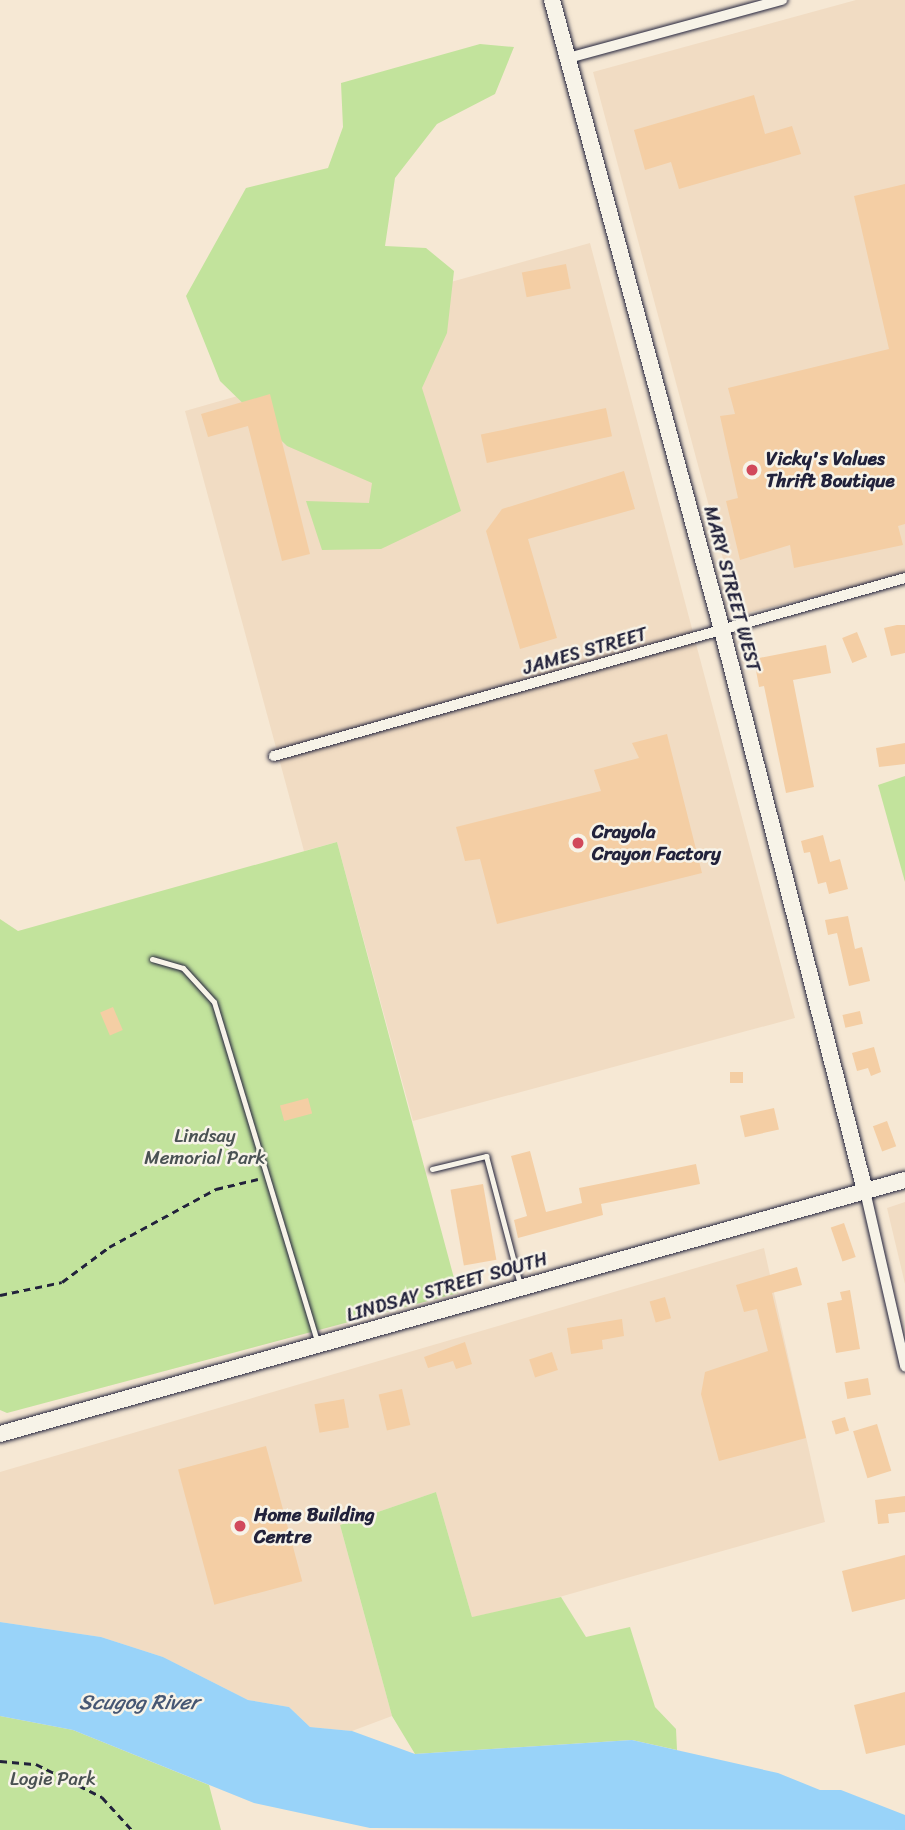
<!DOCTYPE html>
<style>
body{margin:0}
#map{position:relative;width:905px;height:1830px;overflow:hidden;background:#f6e8d4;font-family:Sriracha,sans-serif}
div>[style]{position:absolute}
.built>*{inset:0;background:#f1dcc3}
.green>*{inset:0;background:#c2e39c}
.water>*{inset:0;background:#99d3f9}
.building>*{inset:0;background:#f4cea4;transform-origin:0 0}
.path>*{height:2.5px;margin-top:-1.25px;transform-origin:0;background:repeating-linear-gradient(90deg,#22223b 0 7px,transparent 0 12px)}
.roads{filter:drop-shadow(0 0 2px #22223b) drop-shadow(0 0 2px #22223b)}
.lane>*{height:5px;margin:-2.5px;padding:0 2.5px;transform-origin:2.5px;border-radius:2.5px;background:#f7f3e8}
.street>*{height:10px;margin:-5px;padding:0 5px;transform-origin:5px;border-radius:5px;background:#f7f3e8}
.secondary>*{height:16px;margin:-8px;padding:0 8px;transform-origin:8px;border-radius:8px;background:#f7f3e8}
.dots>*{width:19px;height:19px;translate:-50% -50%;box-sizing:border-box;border:4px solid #f7f3e8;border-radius:50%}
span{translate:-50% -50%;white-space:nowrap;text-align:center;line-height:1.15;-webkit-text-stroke:5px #f7f3e8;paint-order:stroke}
.poi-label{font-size:19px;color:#22223b;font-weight:700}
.left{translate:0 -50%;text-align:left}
.street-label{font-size:19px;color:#22223b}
.park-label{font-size:19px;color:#4a5253}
.water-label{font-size:21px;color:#465774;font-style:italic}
</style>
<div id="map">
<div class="built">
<i style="clip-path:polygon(856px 0,905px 0,905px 575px,738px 615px,593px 72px)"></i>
<i style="clip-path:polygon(590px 243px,795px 1018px,413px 1121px,337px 842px,304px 851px,185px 411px,412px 346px,397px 297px)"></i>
<i style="clip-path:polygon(905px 1202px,905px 1284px,887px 1208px)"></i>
<i style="clip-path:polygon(764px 1248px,825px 1522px,531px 1605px,472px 1617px,436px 1492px,340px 1525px,392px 1716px,352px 1731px,310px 1727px,289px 1707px,248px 1700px,163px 1657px,101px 1637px,0 1622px,0 1472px)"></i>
</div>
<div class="green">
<i style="clip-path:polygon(480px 44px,514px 47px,495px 94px,437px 124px,395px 178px,385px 246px,426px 248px,454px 271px,447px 333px,422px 388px,461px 511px,381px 549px,322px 550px,306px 501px,369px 503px,372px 483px,287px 446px,220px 381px,186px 296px,246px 188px,328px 168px,343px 127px,341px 83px)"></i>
<i style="clip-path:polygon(905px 776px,905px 882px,878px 785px)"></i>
<i style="clip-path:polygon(337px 842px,458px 1293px,7px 1413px,0 1410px,0 919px,18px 931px)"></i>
<i style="clip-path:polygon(436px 1492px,472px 1617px,561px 1597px,586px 1637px,630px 1627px,655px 1707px,676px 1729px,677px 1750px,632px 1740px,415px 1754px,392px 1716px,340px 1525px)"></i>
<i style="clip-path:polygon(0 1716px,73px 1730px,209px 1785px,221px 1830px,0 1830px)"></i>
</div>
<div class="water">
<i style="clip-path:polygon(0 1622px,101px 1637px,163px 1657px,248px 1700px,289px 1707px,310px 1727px,352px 1731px,415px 1754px,632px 1740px,778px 1773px,820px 1790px,841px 1790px,905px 1815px,905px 1830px,370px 1828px,254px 1803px,73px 1730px,0 1716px)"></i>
</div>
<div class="building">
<i style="clip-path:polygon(754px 95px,765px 134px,792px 126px,801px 154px,679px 189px,671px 162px,645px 170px,634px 130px)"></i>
<i style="clip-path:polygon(905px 184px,905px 524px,898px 526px,903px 545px,794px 568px,790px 545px,740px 560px,726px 501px,738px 498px,720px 416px,735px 414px,728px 388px,889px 349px,854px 196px)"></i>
<i style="left:566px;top:264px;width:25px;height:45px;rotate:79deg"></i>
<i style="clip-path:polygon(270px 394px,310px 554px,282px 561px,248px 426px,208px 437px,201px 414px)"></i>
<i style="left:606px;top:408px;width:29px;height:128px;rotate:78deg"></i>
<i style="clip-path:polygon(624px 471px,635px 509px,528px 539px,557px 638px,520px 649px,486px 531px,502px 509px)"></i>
<i style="clip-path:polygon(897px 625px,905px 625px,905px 653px,891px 656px,884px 628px)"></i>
<i style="left:857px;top:632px;width:27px;height:16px;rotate:68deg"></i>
<i style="clip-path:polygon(826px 645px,831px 673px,793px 680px,814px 787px,786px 793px,764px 686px,759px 687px,754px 659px)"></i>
<i style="clip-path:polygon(667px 734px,702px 873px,497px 924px,480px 859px,465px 861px,456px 827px,601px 791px,594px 770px,639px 758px,632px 743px)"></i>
<i style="clip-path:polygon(905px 743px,905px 764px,879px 767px,876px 748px)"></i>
<i style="clip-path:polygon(823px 835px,830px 862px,840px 859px,848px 889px,829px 894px,826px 882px,818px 884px,810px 852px,804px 853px,801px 841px)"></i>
<i style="clip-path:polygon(848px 916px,855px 949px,862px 947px,870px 981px,849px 986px,837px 933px,828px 935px,825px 920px)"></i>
<i style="left:113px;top:1007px;width:25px;height:14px;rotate:67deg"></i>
<i style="left:860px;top:1011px;width:13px;height:18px;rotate:77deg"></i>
<i style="clip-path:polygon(874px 1047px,881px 1072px,871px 1076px,868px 1068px,857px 1071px,852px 1053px)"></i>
<i style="left:730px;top:1072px;width:13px;height:11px"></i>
<i style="left:308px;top:1098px;width:16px;height:29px;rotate:75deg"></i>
<i style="left:774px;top:1108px;width:22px;height:35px;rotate:77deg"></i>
<i style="left:887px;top:1121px;width:27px;height:15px;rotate:70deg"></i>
<i style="clip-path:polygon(530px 1151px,546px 1212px,582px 1203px,579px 1188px,696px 1164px,700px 1184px,601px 1204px,603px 1215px,518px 1238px,514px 1220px,527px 1216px,511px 1156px)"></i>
<i style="left:483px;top:1184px;width:77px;height:33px;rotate:80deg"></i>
<i style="left:844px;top:1223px;width:36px;height:14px;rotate:71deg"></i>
<i style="clip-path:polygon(797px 1267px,802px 1285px,772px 1293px,806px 1438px,719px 1461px,701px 1394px,705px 1372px,768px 1351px,757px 1309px,744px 1312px,736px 1285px)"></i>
<i style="clip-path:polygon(850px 1290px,860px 1349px,836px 1353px,827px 1303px,842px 1300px,840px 1292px)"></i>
<i style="left:665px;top:1297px;width:22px;height:16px;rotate:74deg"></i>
<i style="clip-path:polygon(622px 1319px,624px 1336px,602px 1340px,603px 1349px,571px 1354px,567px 1328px)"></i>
<i style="clip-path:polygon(465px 1342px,472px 1364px,456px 1369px,453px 1361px,428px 1368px,424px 1357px)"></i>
<i style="left:552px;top:1352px;width:19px;height:24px;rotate:72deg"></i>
<i style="left:868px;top:1378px;width:17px;height:24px;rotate:80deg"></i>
<i style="left:402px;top:1389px;width:37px;height:24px;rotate:77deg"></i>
<i style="left:344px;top:1399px;width:29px;height:30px;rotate:80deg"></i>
<i style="left:845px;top:1417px;width:14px;height:14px;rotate:73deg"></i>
<i style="left:877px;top:1424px;width:49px;height:25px;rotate:73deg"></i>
<i style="left:266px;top:1446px;width:140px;height:91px;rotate:75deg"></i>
<i style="clip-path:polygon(905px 1496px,905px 1512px,888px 1514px,889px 1523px,878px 1524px,875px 1500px)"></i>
<i style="clip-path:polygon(905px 1555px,905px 1599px,852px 1612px,842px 1571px)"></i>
<i style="clip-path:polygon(905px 1692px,905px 1745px,866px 1754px,854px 1705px)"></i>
</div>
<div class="path">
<i style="left:0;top:1295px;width:63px;rotate:-11.8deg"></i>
<i style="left:62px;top:1282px;width:59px;rotate:-36.7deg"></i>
<i style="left:109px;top:1247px;width:122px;rotate:-28.5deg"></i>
<i style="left:216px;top:1189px;width:43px;rotate:-13.4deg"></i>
<i style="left:0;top:1761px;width:36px;rotate:5deg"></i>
<i style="left:36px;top:1764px;width:74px;rotate:26.6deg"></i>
<i style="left:102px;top:1797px;width:45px;rotate:47.7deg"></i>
</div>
<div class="roads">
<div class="lane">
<i style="left:152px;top:959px;width:32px;rotate:16deg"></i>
<i style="left:183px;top:968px;width:46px;rotate:47.6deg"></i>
<i style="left:214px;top:1002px;width:355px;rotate:73.1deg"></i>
<i style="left:432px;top:1169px;width:56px;rotate:-13.5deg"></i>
<i style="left:486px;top:1156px;width:133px;rotate:75.2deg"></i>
</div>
<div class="street">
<i style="left:568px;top:58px;width:222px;rotate:-15.2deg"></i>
<i style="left:274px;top:756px;width:656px;rotate:-15.75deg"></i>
<i style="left:865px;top:1191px;width:180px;rotate:77.1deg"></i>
</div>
<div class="secondary">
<i style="left:552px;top:0;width:653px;rotate:74.9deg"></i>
<i style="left:722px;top:630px;width:579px;rotate:75.7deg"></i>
<i style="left:0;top:1434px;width:940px;rotate:-15.68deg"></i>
</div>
</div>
<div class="dots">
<i style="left:752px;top:470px;background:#d1495b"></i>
<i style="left:578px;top:843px;background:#d1495b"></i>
<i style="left:240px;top:1526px;background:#d1495b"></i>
</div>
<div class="poi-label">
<span class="left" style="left:766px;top:470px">Vicky's Values<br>Thrift Boutique</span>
<span class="left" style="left:592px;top:843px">Crayola<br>Crayon Factory</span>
<span class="left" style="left:254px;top:1526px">Home Building<br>Centre</span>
</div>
<div class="street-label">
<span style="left:732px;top:589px;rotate:75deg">MARY STREET WEST</span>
<span style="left:585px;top:651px;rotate:-16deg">JAMES STREET</span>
<span style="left:447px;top:1287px;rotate:-16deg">LINDSAY STREET SOUTH</span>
</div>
<div class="park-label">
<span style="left:205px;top:1147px">Lindsay<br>Memorial Park</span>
<span style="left:53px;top:1779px">Logie Park</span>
</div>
<div class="water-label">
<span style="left:139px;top:1702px">Scugog River</span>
</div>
</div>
